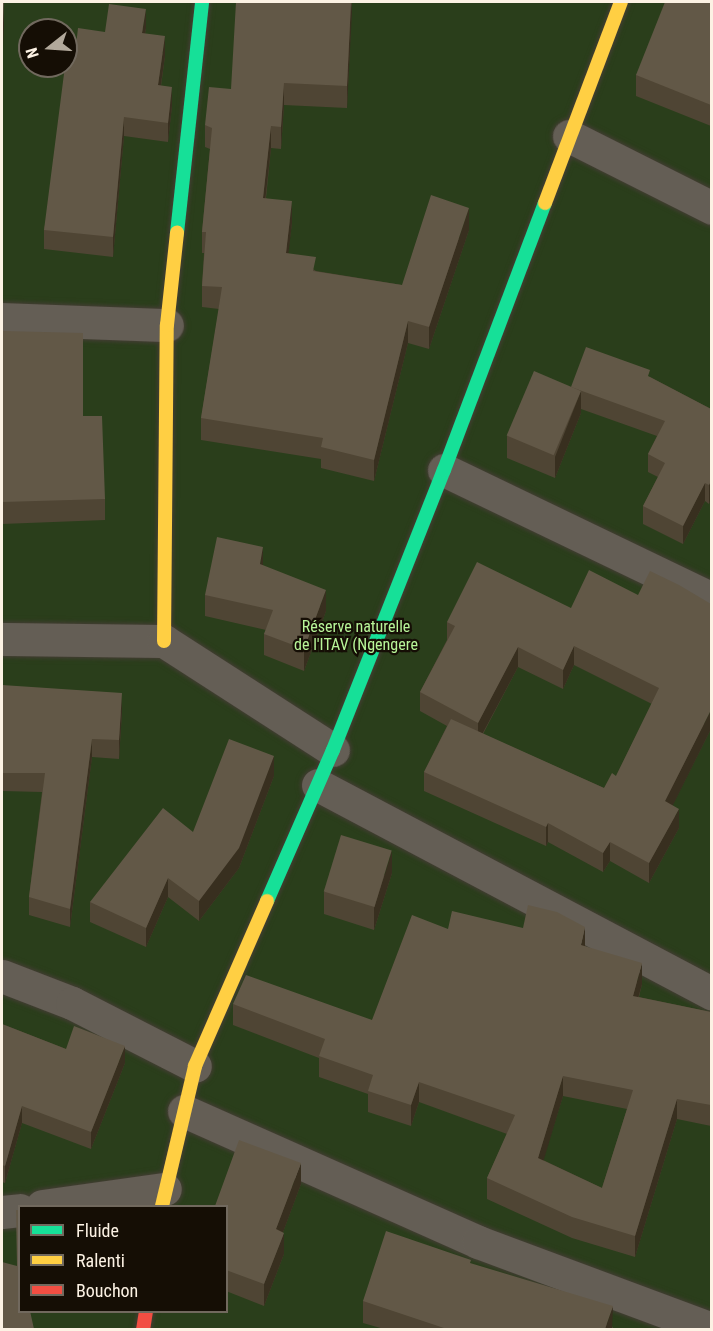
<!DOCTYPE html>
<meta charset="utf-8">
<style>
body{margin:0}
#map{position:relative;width:713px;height:1331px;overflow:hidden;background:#292114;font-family:"Roboto Condensed",sans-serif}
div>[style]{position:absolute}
.green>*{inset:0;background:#2a3e1b}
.roads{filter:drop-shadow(0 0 2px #443d34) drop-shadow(0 0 2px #443d34)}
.street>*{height:33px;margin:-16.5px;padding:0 16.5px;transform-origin:16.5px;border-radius:16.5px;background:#645e55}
.fast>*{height:14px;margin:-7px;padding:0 7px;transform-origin:7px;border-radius:7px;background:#16e098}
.slow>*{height:14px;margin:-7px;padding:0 7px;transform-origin:7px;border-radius:7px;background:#ffcf43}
.jam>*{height:14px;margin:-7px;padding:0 7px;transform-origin:7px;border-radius:7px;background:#f24e42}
.wall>*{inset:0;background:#4f4534}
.shaded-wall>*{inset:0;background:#382f1f}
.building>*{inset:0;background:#625847;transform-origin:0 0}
span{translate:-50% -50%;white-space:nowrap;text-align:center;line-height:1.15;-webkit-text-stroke:4.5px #150e05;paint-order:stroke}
.park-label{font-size:16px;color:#b8f699}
.frame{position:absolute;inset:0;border:3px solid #fcf2e4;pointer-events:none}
.legend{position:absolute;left:18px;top:1205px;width:210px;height:108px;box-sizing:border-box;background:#150e05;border:2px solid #71695e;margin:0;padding:8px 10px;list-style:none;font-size:18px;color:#fcf2e4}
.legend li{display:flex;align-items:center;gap:12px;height:30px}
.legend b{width:30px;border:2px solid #71695e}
.north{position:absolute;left:18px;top:18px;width:60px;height:60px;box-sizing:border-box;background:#150e05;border:2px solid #71695e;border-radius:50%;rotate:253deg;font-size:16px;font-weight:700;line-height:24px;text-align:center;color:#fcf2e4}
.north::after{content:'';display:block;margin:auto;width:21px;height:27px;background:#b2a99b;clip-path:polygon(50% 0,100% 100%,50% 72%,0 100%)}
</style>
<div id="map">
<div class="green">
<i style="clip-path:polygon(evenodd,2px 2px,711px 2px,711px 1329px,2px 1329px,2px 2px,30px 30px,66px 30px,66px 66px,30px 66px,30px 30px,2px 2px,20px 1206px,226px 1206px,226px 1312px,20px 1312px,20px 1206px)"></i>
</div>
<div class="roads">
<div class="street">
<i style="left:569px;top:136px;width:160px;rotate:26.7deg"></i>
<i style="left:2px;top:319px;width:165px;rotate:2.1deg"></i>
<i style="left:444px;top:470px;width:297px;rotate:25.7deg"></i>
<i style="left:2px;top:639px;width:162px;rotate:0.7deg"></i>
<i style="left:164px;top:641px;width:201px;rotate:32.8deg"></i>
<i style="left:318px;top:785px;width:446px;rotate:27.9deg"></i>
<i style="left:2px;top:976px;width:75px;rotate:21.1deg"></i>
<i style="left:72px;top:1003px;width:138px;rotate:27.1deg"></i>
<i style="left:184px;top:1111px;width:322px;rotate:24deg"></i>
<i style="left:478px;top:1242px;width:250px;rotate:20.4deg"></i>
<i style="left:42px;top:1206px;width:124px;rotate:-7.9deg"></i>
<i style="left:2px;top:1212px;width:18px;rotate:-6deg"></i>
</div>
<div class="fast">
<i style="left:177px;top:233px;width:232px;rotate:-83.8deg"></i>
<i style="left:267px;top:901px;width:165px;rotate:-66.4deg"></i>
<i style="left:333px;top:750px;width:301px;rotate:-68.4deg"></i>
<i style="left:444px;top:470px;width:285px;rotate:-69.3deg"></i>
</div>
<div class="slow">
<i style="left:545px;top:203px;width:215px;rotate:-69.3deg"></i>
<i style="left:164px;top:641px;width:316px;rotate:-89.5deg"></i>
<i style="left:167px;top:325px;width:93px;rotate:-83.8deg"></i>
<i style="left:162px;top:1206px;width:144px;rotate:-76.7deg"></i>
<i style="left:195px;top:1066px;width:180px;rotate:-66.4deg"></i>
</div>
<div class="jam">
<i style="left:143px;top:1330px;width:18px;rotate:-81deg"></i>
</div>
</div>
<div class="wall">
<i style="clip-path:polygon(352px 2px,347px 108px,284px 105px,281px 149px,271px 148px,266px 198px,292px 223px,288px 253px,316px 271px,402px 285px,469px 230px,429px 349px,408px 343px,374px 481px,321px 468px,321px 459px,201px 440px,201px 418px,219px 309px,202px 307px,202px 286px,204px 253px,202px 253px,202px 232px,210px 149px,205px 147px,205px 125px,231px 89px)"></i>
<i style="clip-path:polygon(711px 2px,711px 126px,636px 96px,636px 75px)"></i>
<i style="clip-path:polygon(146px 28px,145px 34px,165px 56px,161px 86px,172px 106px,168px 142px,124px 136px,113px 257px,44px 249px,44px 230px,74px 63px,105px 32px)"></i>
<i style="clip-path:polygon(2px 338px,83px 416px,105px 499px,105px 520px,2px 524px)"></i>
<i style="clip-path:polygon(650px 377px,711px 409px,711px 502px,710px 501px,709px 504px,705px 501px,683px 544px,643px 524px,643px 506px,658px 477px,648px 472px,648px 454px,657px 436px,581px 409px,581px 413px,555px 478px,507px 458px,507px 436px,571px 387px)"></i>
<i style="clip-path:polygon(263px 566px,326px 611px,304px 671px,264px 655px,264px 634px,266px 630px,205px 616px,205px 595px)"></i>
<i style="clip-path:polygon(evenodd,571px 608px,711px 729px,672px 806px,679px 828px,649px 883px,610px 861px,603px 872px,548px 842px,546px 846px,424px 791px,424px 772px,447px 726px,420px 711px,420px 692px,447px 640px,447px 622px,571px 608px,574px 665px,652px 704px,616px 776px,604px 788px,483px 734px,518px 667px,563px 689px,574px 665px)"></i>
<i style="clip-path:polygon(2px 685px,122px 712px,119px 759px,92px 757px,70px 927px,29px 915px,29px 897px,42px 792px,2px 791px)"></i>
<i style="clip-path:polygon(274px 776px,239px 868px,199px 921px,168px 897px,146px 947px,90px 922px,90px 902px,193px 832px)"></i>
<i style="clip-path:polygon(392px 873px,374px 930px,324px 914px,324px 892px)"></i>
<i style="clip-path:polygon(evenodd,448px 929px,585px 946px,642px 984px,639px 997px,711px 1012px,711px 1126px,677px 1119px,635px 1257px,572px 1238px,487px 1199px,487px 1178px,507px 1134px,419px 1102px,411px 1126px,368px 1112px,368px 1094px,319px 1077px,319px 1058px,233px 1025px,233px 1004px,372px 1020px,448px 929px,563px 1096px,627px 1109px,602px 1188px,543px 1160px,563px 1096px)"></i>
<i style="clip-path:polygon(2px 1024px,66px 1049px,125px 1063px,91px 1149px,22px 1123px,5px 1183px,2px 1182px)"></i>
<i style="clip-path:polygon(301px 1184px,283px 1232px,284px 1254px,264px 1306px,226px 1291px,226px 1206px)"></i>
<i style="clip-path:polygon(471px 1264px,613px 1327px,612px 1329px,384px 1329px,363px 1323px,363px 1301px)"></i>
</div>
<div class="shaded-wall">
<i style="clip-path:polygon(4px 2px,4px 25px,2px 67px,2px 44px)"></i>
<i style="clip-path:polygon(351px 2px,352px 12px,347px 108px,347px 86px)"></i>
<i style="clip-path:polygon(146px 9px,146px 28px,142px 53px,142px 33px)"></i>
<i style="clip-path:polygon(165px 36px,165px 56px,158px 105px,158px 85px)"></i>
<i style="clip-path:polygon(284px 83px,284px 105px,281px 149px,281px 127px)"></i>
<i style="clip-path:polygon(172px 87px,172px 106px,168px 142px,168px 123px)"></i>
<i style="clip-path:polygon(124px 117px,124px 136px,113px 257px,113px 237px)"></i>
<i style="clip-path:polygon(271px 126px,271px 148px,263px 220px,263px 198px)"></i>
<i style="clip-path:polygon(292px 201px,292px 223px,286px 274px,286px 253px)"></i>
<i style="clip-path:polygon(469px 208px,469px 230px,429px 349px,429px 327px)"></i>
<i style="clip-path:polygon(408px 321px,408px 343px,374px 481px,374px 460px)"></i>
<i style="clip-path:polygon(581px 391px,581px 413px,555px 478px,555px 457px)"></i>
<i style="clip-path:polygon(705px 483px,705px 501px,683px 544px,683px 526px)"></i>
<i style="clip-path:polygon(710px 483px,710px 501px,709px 504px,709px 485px)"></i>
<i style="clip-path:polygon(263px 547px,263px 568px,260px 564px)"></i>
<i style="clip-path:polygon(326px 590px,326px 611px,304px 671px,304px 649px)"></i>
<i style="clip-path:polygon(574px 646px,574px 665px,563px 689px,563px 670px)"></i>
<i style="clip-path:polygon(518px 647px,518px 667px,478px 742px,478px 723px)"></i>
<i style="clip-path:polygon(122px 693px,122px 712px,119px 759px,119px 740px)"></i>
<i style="clip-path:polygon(711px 710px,711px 729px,665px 821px,665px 801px)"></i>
<i style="clip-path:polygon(92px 739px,92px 757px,70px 927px,70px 909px)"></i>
<i style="clip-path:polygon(274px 756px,274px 776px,239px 868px,199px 921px,199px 901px)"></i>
<i style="clip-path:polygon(679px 809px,679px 828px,649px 883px,649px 863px)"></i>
<i style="clip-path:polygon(548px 823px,548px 842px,546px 846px,546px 827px)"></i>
<i style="clip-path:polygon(610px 842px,610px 861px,603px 872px,603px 853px)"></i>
<i style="clip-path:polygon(392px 851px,392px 873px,374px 930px,374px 908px)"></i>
<i style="clip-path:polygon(168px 878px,168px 897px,146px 947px,146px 928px)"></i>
<i style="clip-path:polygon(585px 927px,585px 948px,581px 945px)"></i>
<i style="clip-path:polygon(642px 963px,642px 984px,633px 1017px,633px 996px)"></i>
<i style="clip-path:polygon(125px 1046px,125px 1063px,91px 1149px,91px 1132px)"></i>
<i style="clip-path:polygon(563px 1076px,563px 1096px,538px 1179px,538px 1158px)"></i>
<i style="clip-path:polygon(419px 1082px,419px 1102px,411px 1126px,411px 1105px)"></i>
<i style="clip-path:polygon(677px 1099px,677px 1119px,635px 1257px,635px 1236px)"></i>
<i style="clip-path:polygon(22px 1106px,22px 1123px,5px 1183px,5px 1166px)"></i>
<i style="clip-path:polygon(301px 1163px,301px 1184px,276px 1251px,276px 1229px)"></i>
<i style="clip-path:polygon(284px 1233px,284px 1254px,264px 1306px,264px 1284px)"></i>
<i style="clip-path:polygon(613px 1306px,612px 1329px,605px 1329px)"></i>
</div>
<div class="building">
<i style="clip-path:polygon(2px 2px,4px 2px,2px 44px)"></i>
<i style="clip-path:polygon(236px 2px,351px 2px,347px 86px,284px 83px,281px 127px,271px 126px,263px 198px,292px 201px,286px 253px,316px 257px,313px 271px,402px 285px,431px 195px,469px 208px,429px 327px,408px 321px,374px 460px,321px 447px,323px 438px,201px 418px,222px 287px,202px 286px,206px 232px,202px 232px,212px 128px,205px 125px,209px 87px,231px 89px)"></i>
<i style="clip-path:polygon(665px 2px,711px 2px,711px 105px,636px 75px)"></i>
<i style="clip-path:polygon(109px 4px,146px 9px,142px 33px,165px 36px,158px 85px,172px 87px,168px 123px,124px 117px,113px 237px,44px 230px,65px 66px,66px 66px,66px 62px,74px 63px,78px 28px,105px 32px)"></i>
<i style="clip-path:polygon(3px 331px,83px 333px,83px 416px,102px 416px,105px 499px,2px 502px,2px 338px,3px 338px)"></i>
<i style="clip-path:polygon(586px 347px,650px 370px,648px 376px,711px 409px,711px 483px,710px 483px,709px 485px,705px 483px,683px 526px,643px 506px,665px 463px,648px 454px,665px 421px,571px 387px)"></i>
<i style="left:534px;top:371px;width:51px;height:70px;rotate:23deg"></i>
<i style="clip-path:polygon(217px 537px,263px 547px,260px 564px,326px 590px,304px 649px,264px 634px,273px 610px,205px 595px)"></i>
<i style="clip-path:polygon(477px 562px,571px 608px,589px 570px,638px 595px,650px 571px,679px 585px,711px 604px,711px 710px,665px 801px,679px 809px,649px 863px,610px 842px,603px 853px,548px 823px,546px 827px,424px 772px,451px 719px,604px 788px,612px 773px,616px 776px,659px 688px,574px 646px,563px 670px,518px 647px,478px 723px,420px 692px,455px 626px,447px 622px)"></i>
<i style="clip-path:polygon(2px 685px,122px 693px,119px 740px,92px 739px,70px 909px,29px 897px,45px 773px,2px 773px)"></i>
<i style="clip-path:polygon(229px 739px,274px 756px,239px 848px,199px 901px,168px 878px,146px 928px,90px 902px,163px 808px,193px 832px)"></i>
<i style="left:341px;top:835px;width:53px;height:59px;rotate:17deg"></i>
<i style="clip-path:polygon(evenodd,528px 905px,557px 912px,585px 927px,581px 945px,642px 963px,633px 996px,711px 1012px,711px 1105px,677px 1099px,635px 1236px,572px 1217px,487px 1178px,515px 1115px,419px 1082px,411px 1105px,368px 1091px,373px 1075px,319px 1056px,325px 1039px,233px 1004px,246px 975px,372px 1020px,412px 915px,448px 929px,452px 911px,523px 928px,528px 905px,563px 1076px,633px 1090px,602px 1188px,538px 1158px,563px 1076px)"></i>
<i style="clip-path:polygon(2px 1024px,66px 1049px,74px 1026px,125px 1046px,91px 1132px,22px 1106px,5px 1166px,2px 1165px)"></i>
<i style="clip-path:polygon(239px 1140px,301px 1163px,276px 1229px,284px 1233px,264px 1284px,226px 1270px,226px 1206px,215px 1206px)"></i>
<i style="clip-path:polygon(16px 1210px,20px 1210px,20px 1311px,30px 1311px,34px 1329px,2px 1329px,2px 1262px,17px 1266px)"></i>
<i style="clip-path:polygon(386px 1231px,471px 1260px,470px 1263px,613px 1306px,605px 1329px,447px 1329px,363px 1301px)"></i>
</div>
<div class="park-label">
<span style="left:356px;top:636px">Réserve naturelle<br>de l'ITAV (Ngengere</span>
</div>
<div class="frame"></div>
<ul class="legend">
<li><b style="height:8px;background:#16e098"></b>Fluide</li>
<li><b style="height:8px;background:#ffcf43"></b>Ralenti</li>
<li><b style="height:8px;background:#f24e42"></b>Bouchon</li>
</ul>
<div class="north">N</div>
</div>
